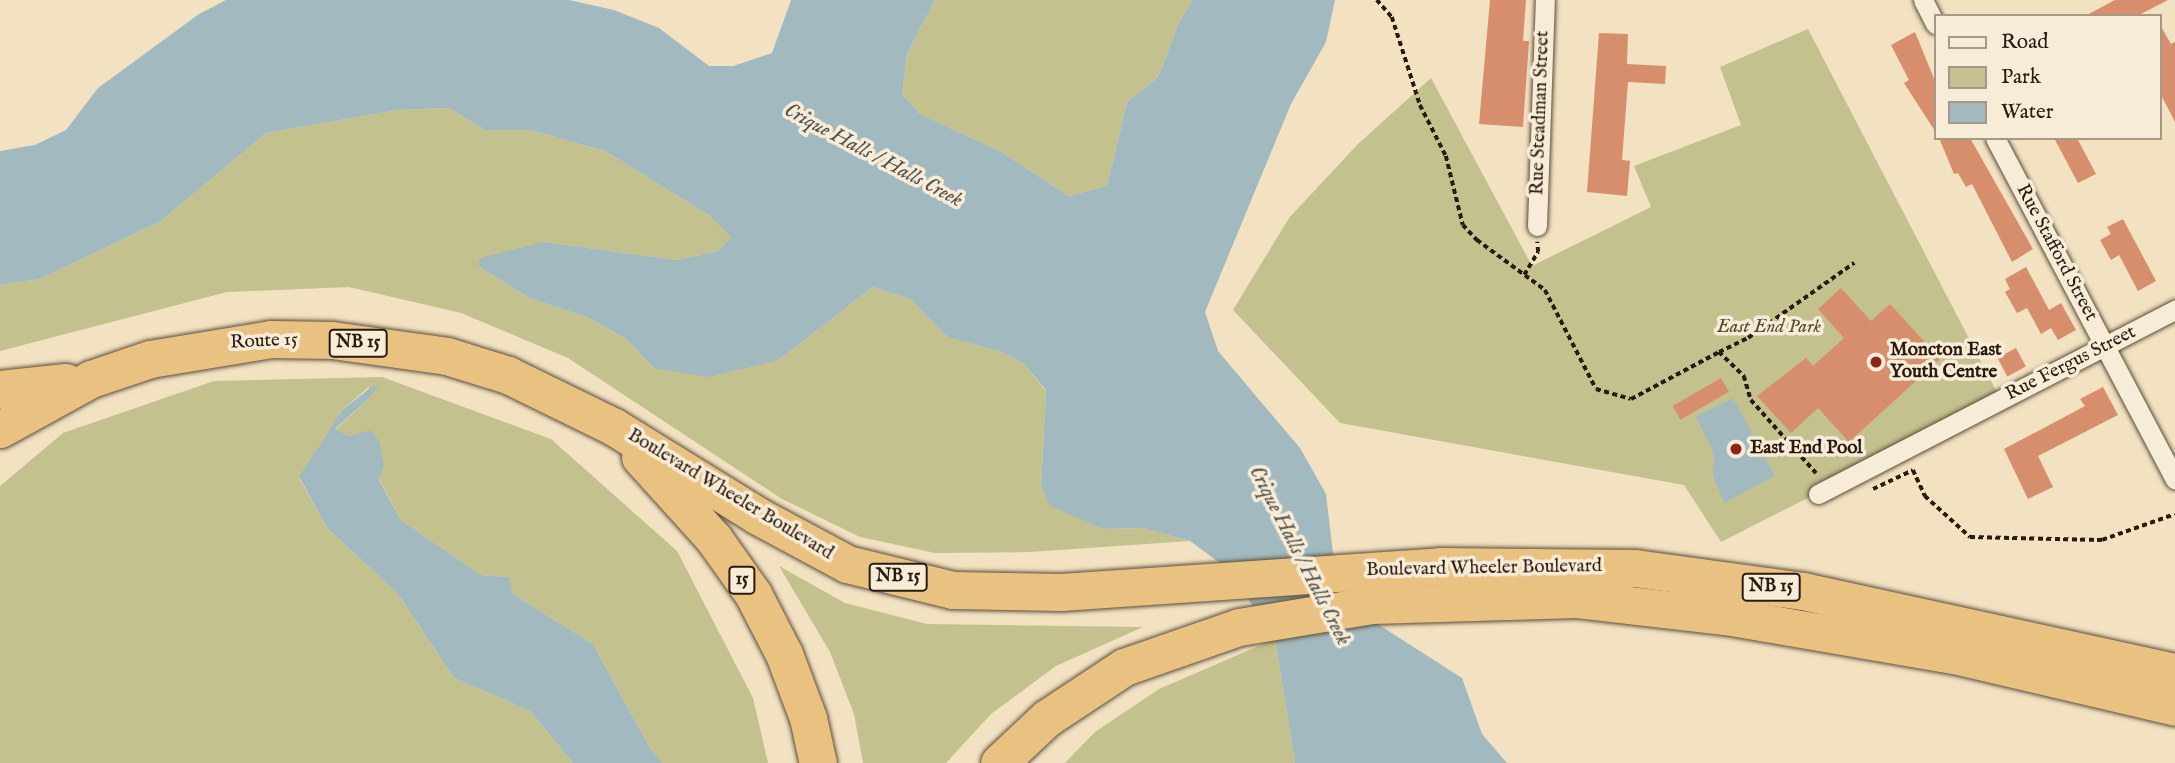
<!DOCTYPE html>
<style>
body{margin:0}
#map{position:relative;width:2175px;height:763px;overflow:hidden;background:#f2e2c2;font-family:"IM FELL English",serif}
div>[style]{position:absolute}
.green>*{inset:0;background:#c3c18e}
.water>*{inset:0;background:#a2babf}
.building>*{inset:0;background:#d68e6d;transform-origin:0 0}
.path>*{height:3.5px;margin-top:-1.75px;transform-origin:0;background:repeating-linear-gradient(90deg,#2a1b10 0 5px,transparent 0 8.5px)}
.roads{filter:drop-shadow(0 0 2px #5c4d3c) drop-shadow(0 0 2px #5c4d3c)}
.street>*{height:19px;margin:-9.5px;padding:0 9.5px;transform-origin:9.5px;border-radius:9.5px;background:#f7ecd7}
.highway>*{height:37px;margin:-18.5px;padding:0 18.5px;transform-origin:18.5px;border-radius:18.5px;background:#e9c181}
.dots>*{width:19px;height:19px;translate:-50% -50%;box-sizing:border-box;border:4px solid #f7ecd7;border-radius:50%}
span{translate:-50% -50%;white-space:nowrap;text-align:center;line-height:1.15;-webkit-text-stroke:7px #f7ecd7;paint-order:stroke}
.shield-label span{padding:2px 5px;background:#f7ecd7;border:2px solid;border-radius:5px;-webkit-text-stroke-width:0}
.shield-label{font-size:18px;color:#2a1b10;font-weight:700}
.street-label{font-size:19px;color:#2a1b10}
.park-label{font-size:19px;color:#584d36;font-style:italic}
.poi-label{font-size:19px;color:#2a1b10;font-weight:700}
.left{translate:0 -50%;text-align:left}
.water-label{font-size:21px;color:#54534d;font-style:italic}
.legend{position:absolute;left:1934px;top:14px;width:228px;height:126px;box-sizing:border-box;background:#f7ecd7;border:2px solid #a59887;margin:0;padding:9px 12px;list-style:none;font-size:21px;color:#2a1b10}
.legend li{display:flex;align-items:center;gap:14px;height:35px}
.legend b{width:35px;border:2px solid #a59887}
</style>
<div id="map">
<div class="green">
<i style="clip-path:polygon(935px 0,1193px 0,1180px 20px,1158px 77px,1127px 102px,1107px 186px,1069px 196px,1000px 151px,920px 114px,902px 94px,907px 54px)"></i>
<i style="clip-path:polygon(1808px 29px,2001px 400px,1721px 542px,1684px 485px,1340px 423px,1233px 310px,1289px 218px,1358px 144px,1431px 78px,1532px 266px,1651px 207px,1634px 166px,1741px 125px,1720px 67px)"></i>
<i style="clip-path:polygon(449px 108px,485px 130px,530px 130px,605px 151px,710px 216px,732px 236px,718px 251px,677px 260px,544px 242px,478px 266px,529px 298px,587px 317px,626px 339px,654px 368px,779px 360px,873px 287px,912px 300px,947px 337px,1002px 352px,1023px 363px,1046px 391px,1041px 485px,1104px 529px,1143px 528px,1190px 541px,1030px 552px,935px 553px,860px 537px,782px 499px,568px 358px,461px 313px,349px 287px,227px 292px,0 351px,0 285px,40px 279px,161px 221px,266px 133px,398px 110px)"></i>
<i style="clip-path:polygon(382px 377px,551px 439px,677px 551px,753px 698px,768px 763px,663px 763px,650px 748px,593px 644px,513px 594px,508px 577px,481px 575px,401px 520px,379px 479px,379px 442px,372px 431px,349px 436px,335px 430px,367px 400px,369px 387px,342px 410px,299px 478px,327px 528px,398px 594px,454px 678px,530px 711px,573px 763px,0 763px,0 486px,63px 433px,214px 381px)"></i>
<i style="clip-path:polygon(779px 566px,845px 603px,927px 624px,1143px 627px,1056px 666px,991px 714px,946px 763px,863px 763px,854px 714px,830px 652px)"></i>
<i style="clip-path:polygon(1275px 639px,1295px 763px,1065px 763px,1095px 732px,1159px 689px)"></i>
</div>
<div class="water">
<i style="clip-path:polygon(226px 0,569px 0,614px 10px,659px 28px,709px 66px,733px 66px,772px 53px,791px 0,935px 0,907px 54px,902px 94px,920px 114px,1000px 151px,1069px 196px,1107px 186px,1127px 102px,1158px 77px,1180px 20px,1193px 0,1335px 0,1326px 42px,1291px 104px,1205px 312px,1218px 351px,1300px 448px,1326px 494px,1337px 587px,1362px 614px,1462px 678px,1482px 734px,1507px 763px,1295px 763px,1275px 639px,1228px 569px,1190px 541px,1143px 528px,1104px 529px,1050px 506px,1041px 485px,1046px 390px,1023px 363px,1002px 352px,947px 337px,912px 300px,873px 287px,779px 360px,708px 377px,654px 368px,626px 339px,587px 317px,529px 298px,478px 266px,480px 258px,544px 242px,677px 260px,718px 251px,731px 237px,710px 216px,605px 151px,530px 130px,485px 130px,449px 108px,398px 110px,266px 133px,161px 221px,40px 279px,0 285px,0 151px,35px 145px,66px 130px,98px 88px,199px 14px)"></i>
<i style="clip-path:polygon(374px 385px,378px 387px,367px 400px,335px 429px,349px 436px,371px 430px,379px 441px,384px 464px,379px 480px,401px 520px,481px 575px,509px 577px,513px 594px,593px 644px,650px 748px,663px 763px,573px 763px,530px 711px,454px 678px,398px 594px,327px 528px,299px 477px,342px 410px)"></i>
<i style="clip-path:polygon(1733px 398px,1775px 476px,1724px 503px,1713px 475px,1714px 454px,1696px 417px)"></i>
</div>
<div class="building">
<i style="clip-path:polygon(1490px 0,1526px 0,1523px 41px,1529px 41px,1523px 127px,1479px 124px)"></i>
<i style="clip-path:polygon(2115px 0,2168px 0,2137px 16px,2085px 16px)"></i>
<i style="clip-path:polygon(2159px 23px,2171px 44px,2175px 42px,2175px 122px,2159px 91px)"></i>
<i style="clip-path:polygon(1915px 32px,1935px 81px,1935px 131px,1904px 83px,1909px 80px,1891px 45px)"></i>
<i style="clip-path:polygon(1599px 33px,1628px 34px,1627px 64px,1666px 66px,1665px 84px,1628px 82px,1622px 160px,1630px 161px,1627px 196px,1587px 192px)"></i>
<i style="clip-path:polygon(1939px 138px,1970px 138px,2033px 249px,2012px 262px,1972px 184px,1966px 187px,1958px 173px,1954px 174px)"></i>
<i style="clip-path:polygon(2054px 138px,2077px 138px,2096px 174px,2078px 183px)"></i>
<i style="clip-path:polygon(2123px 219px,2156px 281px,2138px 291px,2119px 255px,2111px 260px,2100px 240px,2111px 234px,2107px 227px)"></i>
<i style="clip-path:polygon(2026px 267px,2049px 310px,2061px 303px,2076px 330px,2058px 340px,2051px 328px,2041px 334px,2027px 308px,2017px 313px,2005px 292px,2010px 289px,2005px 279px)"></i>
<i style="clip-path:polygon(1841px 288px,1871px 321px,1890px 304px,1940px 359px,1849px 442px,1818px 408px,1791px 433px,1757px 396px,1806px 358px,1813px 366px,1844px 338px,1818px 309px)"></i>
<i style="left:2016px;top:348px;width:21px;height:21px;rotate:62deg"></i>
<i style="left:1721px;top:378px;width:16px;height:56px;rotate:60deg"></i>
<i style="clip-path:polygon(2103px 387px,2118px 415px,2038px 456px,2053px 487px,2028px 499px,2004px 449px,2085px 406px,2080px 399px)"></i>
</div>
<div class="path">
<i style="left:1377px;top:0;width:23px;rotate:49deg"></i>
<i style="left:1392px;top:17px;width:92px;rotate:72.3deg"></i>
<i style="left:1420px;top:105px;width:57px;rotate:63deg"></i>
<i style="left:1446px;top:156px;width:71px;rotate:76.2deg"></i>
<i style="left:1463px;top:225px;width:21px;rotate:47deg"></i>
<i style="left:1477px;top:240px;width:84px;rotate:36.3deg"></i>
<i style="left:1545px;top:290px;width:111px;rotate:62.7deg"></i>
<i style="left:1596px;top:389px;width:36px;rotate:16deg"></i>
<i style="left:1631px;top:399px;width:100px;rotate:-28.1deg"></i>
<i style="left:1719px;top:352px;width:35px;rotate:44deg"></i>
<i style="left:1744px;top:376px;width:25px;rotate:74deg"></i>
<i style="left:1751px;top:400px;width:98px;rotate:48.3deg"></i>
<i style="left:1524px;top:275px;width:27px;rotate:-59deg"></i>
<i style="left:1538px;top:252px;width:10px;rotate:-96deg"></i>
<i style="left:1719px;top:352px;width:32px;rotate:-26deg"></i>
<i style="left:1748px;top:338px;width:130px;rotate:-35.3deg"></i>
<i style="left:1873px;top:489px;width:44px;rotate:-25.4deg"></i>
<i style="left:1913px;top:470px;width:29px;rotate:65deg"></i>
<i style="left:1925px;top:496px;width:61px;rotate:42.3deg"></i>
<i style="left:1970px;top:537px;width:132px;rotate:1.3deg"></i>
<i style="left:2102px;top:540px;width:77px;rotate:-19.6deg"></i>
</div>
<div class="roads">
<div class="street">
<i style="left:1923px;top:0;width:27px;rotate:63deg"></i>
<i style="left:1995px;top:138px;width:386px;rotate:62.2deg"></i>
<i style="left:1537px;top:226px;width:226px;rotate:-88deg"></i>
<i style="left:1818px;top:494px;width:402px;rotate:-27.3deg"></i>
</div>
<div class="highway">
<i style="left:0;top:389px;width:66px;rotate:-6.1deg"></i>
<i style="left:0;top:429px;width:104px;rotate:-28.8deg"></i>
<i style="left:91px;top:379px;width:62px;rotate:-18.7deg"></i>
<i style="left:150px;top:359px;width:123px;rotate:-9.4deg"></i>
<i style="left:271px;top:339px;width:61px;rotate:0.9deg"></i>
<i style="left:332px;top:340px;width:116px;rotate:7.9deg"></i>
<i style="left:447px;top:356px;width:64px;rotate:17.3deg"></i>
<i style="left:508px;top:375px;width:118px;rotate:26.1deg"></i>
<i style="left:614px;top:427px;width:169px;rotate:31.7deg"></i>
<i style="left:758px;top:516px;width:101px;rotate:28.3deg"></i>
<i style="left:847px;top:564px;width:109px;rotate:13.8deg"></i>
<i style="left:953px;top:590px;width:108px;rotate:1.1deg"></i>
<i style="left:1061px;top:592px;width:380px;rotate:-3.9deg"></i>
<i style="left:1440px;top:566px;width:195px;rotate:0.6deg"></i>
<i style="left:1635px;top:568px;width:170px;rotate:7.8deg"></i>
<i style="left:1803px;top:591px;width:381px;rotate:12.3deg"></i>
<i style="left:640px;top:457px;width:110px;rotate:47.9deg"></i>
<i style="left:714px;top:539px;width:67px;rotate:54.7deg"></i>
<i style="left:753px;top:594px;width:68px;rotate:62.7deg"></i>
<i style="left:784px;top:654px;width:68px;rotate:69.4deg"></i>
<i style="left:808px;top:718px;width:46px;rotate:77.5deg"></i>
<i style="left:999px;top:763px;width:66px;rotate:-43.2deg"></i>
<i style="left:1047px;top:718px;width:92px;rotate:-33.5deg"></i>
<i style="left:1124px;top:667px;width:122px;rotate:-19.2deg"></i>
<i style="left:1239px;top:627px;width:135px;rotate:-9.4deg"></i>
<i style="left:1372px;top:605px;width:205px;rotate:-1.7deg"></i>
<i style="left:1577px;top:599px;width:149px;rotate:6.6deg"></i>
<i style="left:1725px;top:616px;width:232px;rotate:9.7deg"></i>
<i style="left:1954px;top:655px;width:227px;rotate:13.2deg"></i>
</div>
</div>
<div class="dots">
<i style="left:1876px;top:362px;background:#8f2418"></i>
<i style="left:1736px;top:449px;background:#8f2418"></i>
</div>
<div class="shield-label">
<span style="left:358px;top:343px">NB 15</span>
<span style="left:898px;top:577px">NB 15</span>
<span style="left:742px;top:580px">15</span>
<span style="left:1771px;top:587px">NB 15</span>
</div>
<div class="street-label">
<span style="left:1541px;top:113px;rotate:-88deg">Rue Steadman Street</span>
<span style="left:2056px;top:253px;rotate:62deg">Rue Stafford Street</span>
<span style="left:264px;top:342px;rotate:-3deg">Route 15</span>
<span style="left:2071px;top:364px;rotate:-27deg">Rue Fergus Street</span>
<span style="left:730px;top:495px;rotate:31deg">Boulevard Wheeler Boulevard</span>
<span style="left:1484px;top:569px;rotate:-1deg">Boulevard Wheeler Boulevard</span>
</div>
<div class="park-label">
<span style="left:1769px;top:328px">East End Park</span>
</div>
<div class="poi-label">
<span class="left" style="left:1890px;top:362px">Moncton East<br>Youth Centre</span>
<span class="left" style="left:1750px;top:449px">East End Pool</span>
</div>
<div class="water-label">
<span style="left:873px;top:156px;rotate:28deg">Crique Halls / Halls Creek</span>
<span style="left:1299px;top:556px;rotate:63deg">Crique Halls / Halls Creek</span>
</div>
<ul class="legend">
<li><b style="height:9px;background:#f7ecd7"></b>Road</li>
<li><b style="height:19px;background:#c3c18e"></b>Park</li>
<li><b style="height:19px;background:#a2babf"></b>Water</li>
</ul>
</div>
